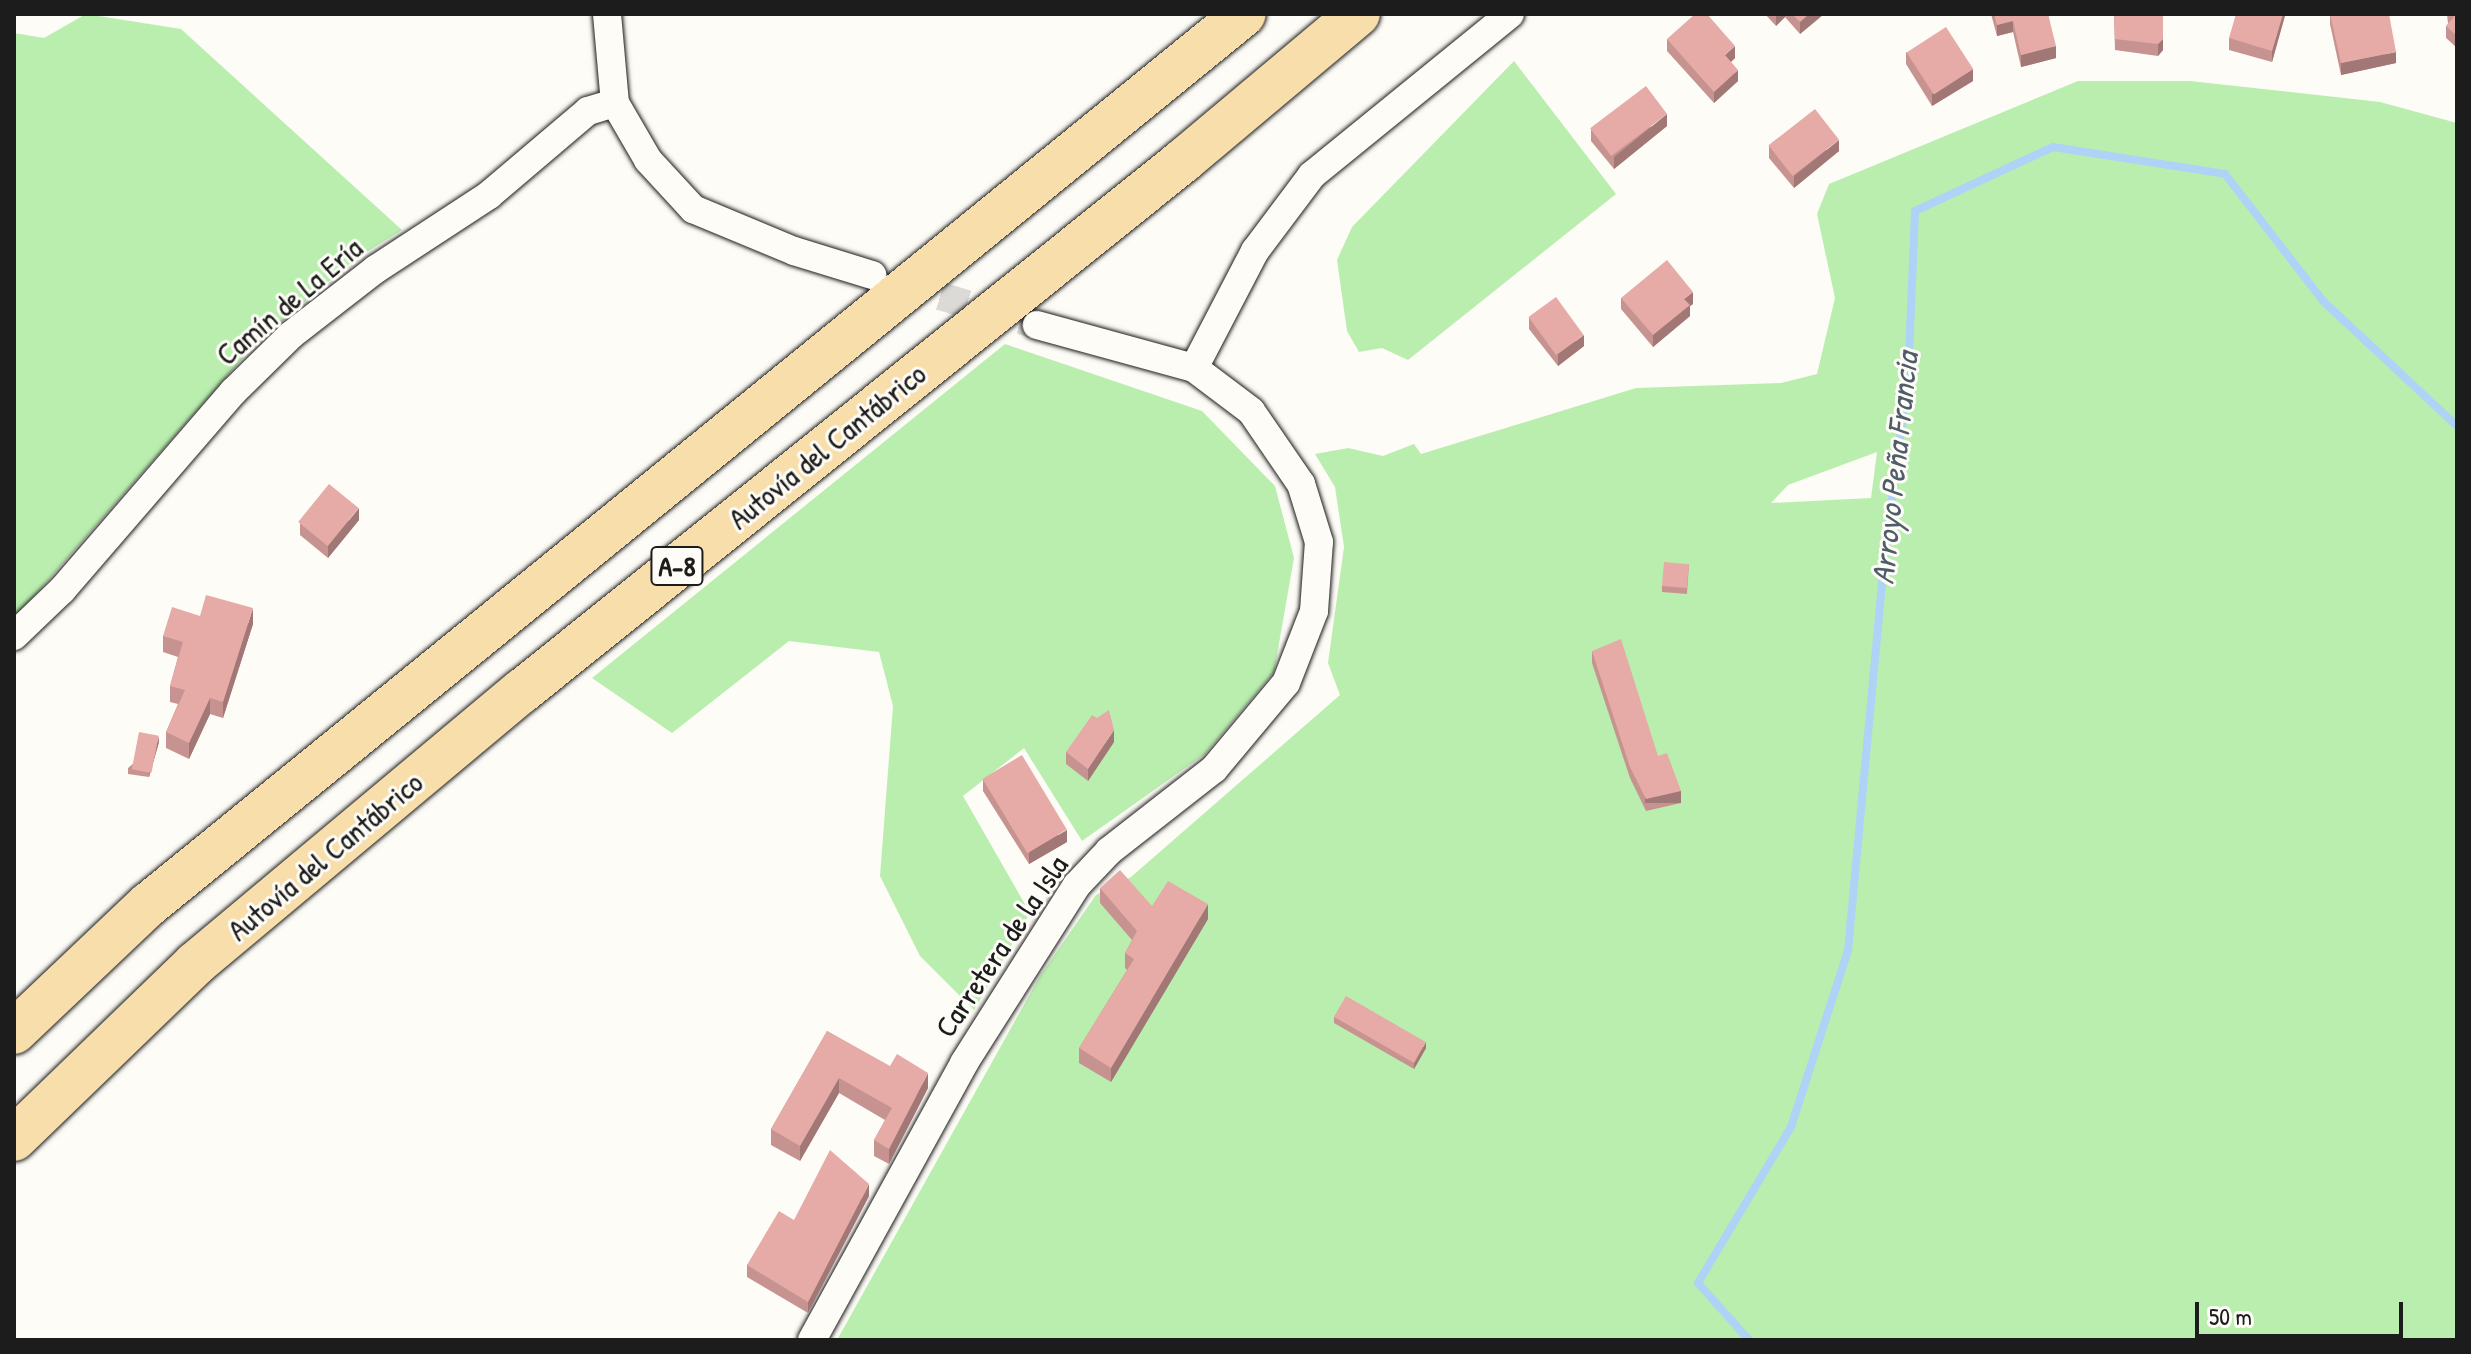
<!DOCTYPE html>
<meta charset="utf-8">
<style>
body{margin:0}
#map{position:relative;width:2471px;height:1354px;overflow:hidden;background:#fdfcf7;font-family:"Patrick Hand",sans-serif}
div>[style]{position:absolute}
.green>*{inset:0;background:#baeeaf}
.stream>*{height:8px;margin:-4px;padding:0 4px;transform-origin:4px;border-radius:4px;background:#aed3f7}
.street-tunnel>*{height:28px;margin-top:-14px;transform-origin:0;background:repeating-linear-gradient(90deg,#dbdad6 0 28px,transparent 0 42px)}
.roads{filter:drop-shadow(0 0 2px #1c1c1c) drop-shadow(0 0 2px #1c1c1c)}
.street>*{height:28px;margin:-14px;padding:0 14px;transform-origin:14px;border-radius:14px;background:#fdfcf7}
.highway>*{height:44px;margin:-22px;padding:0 22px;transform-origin:22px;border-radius:22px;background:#f8deab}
.wall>*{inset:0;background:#c69390}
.shaded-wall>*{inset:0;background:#a17875;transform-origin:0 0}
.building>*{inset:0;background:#e6aba7;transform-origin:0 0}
span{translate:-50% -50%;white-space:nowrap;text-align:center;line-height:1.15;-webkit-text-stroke:6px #fdfcf7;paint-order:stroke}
.shield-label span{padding:2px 6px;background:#fdfcf7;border:2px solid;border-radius:6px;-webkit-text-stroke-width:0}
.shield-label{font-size:28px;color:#1c1c1c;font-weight:700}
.street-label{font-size:30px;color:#1c1c1c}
.water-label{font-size:32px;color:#4f5c69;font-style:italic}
.frame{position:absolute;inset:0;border:16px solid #1c1c1c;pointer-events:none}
.scale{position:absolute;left:2195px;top:1302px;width:208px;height:36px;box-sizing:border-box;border:4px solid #1c1c1c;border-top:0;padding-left:10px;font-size:24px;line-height:28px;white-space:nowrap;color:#1c1c1c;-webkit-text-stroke:6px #fdfcf7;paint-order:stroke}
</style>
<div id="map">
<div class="green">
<i style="clip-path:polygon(86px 14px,181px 29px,402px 230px,354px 260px,256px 343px,14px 619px,14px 33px,44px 38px)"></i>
<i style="clip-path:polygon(1514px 61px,1616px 194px,1408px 360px,1382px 348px,1359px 352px,1347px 331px,1337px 260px,1352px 227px)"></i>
<i style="clip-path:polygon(evenodd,2078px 81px,2190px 81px,2380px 102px,2457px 123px,2457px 1340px,837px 1340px,1040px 976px,1096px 895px,1131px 877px,1340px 695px,1328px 663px,1344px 547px,1335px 487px,1315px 454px,1348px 448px,1383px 456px,1414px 444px,1421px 454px,1636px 388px,1781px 383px,1817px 374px,1835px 298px,1817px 214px,1829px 184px,2078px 81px,1877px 452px,1871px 498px,1771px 503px,1788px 485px,1877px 452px)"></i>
<i style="clip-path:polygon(1005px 344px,1202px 411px,1275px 486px,1294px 558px,1274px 672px,1205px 754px,1082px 841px,1024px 748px,963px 796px,1030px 913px,974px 1010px,920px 956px,880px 876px,893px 706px,879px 652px,789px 641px,672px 733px,592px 678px)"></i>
</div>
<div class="stream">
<i style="left:1749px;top:1340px;width:76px;rotate:-131.8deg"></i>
<i style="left:1698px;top:1283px;width:182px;rotate:-59.2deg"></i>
<i style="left:1791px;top:1127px;width:186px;rotate:-72.1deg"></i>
<i style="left:1848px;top:950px;width:410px;rotate:-84.7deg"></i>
<i style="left:1886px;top:542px;width:164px;rotate:-82.3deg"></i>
<i style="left:1908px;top:379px;width:168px;rotate:-87.6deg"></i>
<i style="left:1915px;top:211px;width:152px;rotate:-24.9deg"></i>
<i style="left:2053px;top:147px;width:174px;rotate:8.9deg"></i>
<i style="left:2225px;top:174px;width:160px;rotate:52.3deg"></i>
<i style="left:2323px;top:301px;width:183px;rotate:43deg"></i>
</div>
<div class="street-tunnel">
<i style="left:900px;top:284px;width:143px;rotate:16.7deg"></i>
</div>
<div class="roads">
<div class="street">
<i style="left:607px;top:14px;width:89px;rotate:84.9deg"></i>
<i style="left:615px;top:103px;width:66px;rotate:59.9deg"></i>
<i style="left:648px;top:160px;width:67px;rotate:47.4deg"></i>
<i style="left:693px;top:209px;width:109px;rotate:22.6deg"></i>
<i style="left:794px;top:251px;width:82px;rotate:17.1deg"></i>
<i style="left:1194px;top:368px;width:132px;rotate:-62.5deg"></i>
<i style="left:1255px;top:251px;width:95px;rotate:-53.1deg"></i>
<i style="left:1312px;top:175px;width:255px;rotate:-39.1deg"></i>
<i style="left:14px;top:636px;width:66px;rotate:-43.8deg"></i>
<i style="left:62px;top:590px;width:262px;rotate:-49.2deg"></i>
<i style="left:233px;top:392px;width:81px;rotate:-44.5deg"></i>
<i style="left:291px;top:335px;width:108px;rotate:-37.8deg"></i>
<i style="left:376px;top:269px;width:135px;rotate:-33.2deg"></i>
<i style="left:489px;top:195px;width:130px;rotate:-40.3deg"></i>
<i style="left:588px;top:111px;width:28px;rotate:-17deg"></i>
<i style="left:812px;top:1340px;width:316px;rotate:-61.2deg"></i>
<i style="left:964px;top:1063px;width:211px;rotate:-57.6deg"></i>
<i style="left:1077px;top:885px;width:47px;rotate:-46.7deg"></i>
<i style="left:1109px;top:851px;width:133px;rotate:-38deg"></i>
<i style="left:1214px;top:769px;width:112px;rotate:-50.1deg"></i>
<i style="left:1286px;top:683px;width:77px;rotate:-68.7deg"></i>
<i style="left:1314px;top:611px;width:69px;rotate:-85.9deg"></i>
<i style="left:1319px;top:542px;width:61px;rotate:-107.2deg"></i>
<i style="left:1301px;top:484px;width:88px;rotate:-124.4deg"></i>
<i style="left:1251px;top:411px;width:71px;rotate:-143deg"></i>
<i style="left:1194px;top:368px;width:163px;rotate:-164.7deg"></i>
</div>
<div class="highway">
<i style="left:14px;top:1032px;width:185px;rotate:-43.5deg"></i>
<i style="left:148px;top:905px;width:1412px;rotate:-39.11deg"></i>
<i style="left:14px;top:1139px;width:252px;rotate:-44deg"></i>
<i style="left:195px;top:964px;width:426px;rotate:-39.9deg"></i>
<i style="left:522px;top:691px;width:849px;rotate:-38.73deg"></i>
<i style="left:1184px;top:160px;width:227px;rotate:-40deg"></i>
</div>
</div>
<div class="wall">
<i style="clip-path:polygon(1765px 14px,1824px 14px,1800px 34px,1785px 17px,1776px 26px)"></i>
<i style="clip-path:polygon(1991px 14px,2048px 14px,2056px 58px,2021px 67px,2013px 32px,1997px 36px)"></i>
<i style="clip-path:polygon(2114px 14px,2163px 14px,2163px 50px,2158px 56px,2115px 50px)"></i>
<i style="clip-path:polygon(2285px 14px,2272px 62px,2229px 50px,2229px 38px)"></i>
<i style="clip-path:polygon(2330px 14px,2396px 63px,2341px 75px,2330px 24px)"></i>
<i style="clip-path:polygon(2447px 14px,2457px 14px,2457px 48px,2446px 38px,2446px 26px,2448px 24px)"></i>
<i style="clip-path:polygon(1667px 39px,1735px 58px,1731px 62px,1738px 81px,1714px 103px,1667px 51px)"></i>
<i style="clip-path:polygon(1906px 52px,1973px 81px,1932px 106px,1906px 64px)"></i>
<i style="clip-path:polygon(1667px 126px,1614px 169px,1591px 141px,1591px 129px)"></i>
<i style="clip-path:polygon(1769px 146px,1839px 151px,1794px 188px,1769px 158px)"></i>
<i style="clip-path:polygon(1621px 298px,1693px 304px,1690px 306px,1690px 316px,1653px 347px,1621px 309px)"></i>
<i style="clip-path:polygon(1529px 317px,1584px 346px,1558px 366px,1529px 329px)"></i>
<i style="clip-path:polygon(359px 520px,328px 558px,300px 535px,300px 523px)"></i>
<i style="clip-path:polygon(1689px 564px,1687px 594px,1662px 592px,1662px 586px)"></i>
<i style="clip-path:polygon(200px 616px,253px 624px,223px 718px,210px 714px,189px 759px,166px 748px,166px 732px,178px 704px,170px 702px,170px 686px,178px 657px,163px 652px,163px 636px)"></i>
<i style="clip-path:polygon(1592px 651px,1658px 756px,1681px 803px,1646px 811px,1630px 778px,1592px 663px)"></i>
<i style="clip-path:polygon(159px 742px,149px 777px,128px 774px,128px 768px)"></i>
<i style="clip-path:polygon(1114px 742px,1088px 781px,1066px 764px,1066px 752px)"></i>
<i style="clip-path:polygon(983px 779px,1067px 842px,1029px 864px,983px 791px)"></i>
<i style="clip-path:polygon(1100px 888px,1152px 906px,1208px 919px,1111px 1082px,1079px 1063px,1079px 1048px,1127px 970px,1125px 968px,1125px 953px,1132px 940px,1100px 903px)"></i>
<i style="clip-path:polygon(1334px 1017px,1426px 1048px,1414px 1069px,1334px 1023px)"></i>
<i style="clip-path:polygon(827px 1031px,928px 1088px,889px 1164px,874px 1156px,874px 1140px,885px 1120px,839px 1093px,800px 1161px,771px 1145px,771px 1129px)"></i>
<i style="clip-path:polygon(869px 1196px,808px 1313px,747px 1277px,747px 1265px,794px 1220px)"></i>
</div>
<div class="shaded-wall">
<i style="clip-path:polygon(1776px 14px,1785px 14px,1785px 17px,1776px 26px)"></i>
<i style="clip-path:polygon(1809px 14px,1824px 14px,1800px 34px,1800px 22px)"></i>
<i style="clip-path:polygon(2283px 14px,2285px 14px,2285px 16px,2272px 62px,2272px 51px)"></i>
<i style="clip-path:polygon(2013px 21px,2013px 32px,1997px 36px,1997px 25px)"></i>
<i style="clip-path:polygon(2163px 39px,2163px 50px,2158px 56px,2158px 44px)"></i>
<i style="clip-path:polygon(1735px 46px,1735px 58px,1725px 67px,1725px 55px)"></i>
<i style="clip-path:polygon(2056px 46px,2056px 58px,2021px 67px,2021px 55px)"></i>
<i style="clip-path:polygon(2396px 52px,2396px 63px,2341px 75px,2341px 63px)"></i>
<i style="clip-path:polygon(1973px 69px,1973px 81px,1932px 106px,1932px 94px)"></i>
<i style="clip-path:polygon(1738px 70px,1738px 81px,1714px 103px,1714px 92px)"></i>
<i style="clip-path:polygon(1667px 114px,1667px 126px,1614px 169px,1614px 157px)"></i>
<i style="clip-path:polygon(1839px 140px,1839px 151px,1794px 188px,1794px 176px)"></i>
<i style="clip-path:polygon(1693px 292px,1693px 304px,1690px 306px,1690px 316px,1653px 347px,1653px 335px,1684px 299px)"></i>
<i style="clip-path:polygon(1584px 335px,1584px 346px,1558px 366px,1558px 354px)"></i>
<i style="clip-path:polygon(359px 508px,359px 520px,328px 558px,328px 546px)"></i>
<i style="clip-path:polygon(253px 608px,253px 624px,223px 718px,223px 702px)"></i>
<i style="clip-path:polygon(210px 698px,210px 714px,189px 759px,189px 743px)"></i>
<i style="clip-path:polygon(1114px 730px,1114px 742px,1088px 781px,1088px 769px)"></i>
<i style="clip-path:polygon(159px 736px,159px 742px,149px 777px,149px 772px)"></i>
<i style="left:1681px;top:791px;width:12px;height:36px;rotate:90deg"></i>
<i style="clip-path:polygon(1067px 830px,1067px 842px,1029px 864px,1029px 852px)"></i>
<i style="clip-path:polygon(1208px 904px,1208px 919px,1111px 1082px,1111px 1068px)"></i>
<i style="clip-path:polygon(1426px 1042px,1426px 1048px,1414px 1069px,1414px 1064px)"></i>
<i style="clip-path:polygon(928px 1073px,928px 1088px,889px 1164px,889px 1149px)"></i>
<i style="clip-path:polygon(839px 1078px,839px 1093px,800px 1161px,800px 1146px)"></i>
<i style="clip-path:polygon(869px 1184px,869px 1196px,808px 1313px,808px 1302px)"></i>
</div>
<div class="building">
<i style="clip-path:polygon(1695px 14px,1707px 14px,1735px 46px,1725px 55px,1738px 70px,1714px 92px,1667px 39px)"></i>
<i style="clip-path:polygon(1792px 14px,1809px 14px,1800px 22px)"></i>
<i style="clip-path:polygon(1994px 14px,2048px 14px,2056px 46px,2021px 55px,2013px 21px,1997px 25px)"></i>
<i style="clip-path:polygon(2114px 14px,2163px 14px,2163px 39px,2158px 44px,2115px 39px)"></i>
<i style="clip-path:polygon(2236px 14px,2283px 14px,2272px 51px,2229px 38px)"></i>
<i style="clip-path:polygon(2330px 14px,2389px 14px,2396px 52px,2341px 63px)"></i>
<i style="clip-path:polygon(2451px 14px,2457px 14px,2457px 36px,2446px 26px,2454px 17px)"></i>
<i style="left:1946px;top:27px;width:50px;height:47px;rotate:57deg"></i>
<i style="left:1646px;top:86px;width:35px;height:70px;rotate:53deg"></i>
<i style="left:1815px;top:109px;width:39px;height:59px;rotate:52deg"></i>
<i style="clip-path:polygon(1667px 260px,1693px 292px,1684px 299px,1690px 305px,1653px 335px,1621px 298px)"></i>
<i style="left:1556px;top:297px;width:47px;height:34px;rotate:54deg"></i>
<i style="left:329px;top:484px;width:38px;height:49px;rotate:39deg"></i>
<i style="left:1664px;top:562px;width:25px;height:24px;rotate:5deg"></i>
<i style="clip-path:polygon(206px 595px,253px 608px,223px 702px,210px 698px,189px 743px,166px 732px,185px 690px,170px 686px,183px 642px,163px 636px,172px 607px,200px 616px)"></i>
<i style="clip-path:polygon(1621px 639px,1658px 756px,1667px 753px,1681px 791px,1646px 799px,1630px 767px,1592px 651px)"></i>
<i style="clip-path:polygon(1109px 710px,1114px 730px,1088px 769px,1066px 752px,1092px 715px,1097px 718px)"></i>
<i style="left:139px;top:732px;width:20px;height:38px;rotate:11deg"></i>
<i style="left:1022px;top:755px;width:87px;height:46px;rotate:59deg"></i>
<i style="clip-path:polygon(1120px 870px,1152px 906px,1168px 881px,1208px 904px,1111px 1068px,1079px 1048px,1134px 959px,1125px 953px,1137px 931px,1100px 888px)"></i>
<i style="left:1346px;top:996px;width:92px;height:24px;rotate:30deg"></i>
<i style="clip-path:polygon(827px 1031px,890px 1066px,897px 1054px,928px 1073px,889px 1149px,874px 1140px,892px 1108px,839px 1078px,800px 1146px,771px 1129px)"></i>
<i style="clip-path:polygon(830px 1150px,869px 1184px,808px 1302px,747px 1265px,779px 1211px,794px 1220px)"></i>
</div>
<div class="shield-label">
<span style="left:677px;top:566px">A-8</span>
</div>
<div class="street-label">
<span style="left:289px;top:301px;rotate:-40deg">Camín de La Ería</span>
<span style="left:827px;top:446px;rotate:-39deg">Autovía del Cantábrico</span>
<span style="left:325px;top:856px;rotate:-40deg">Autovía del Cantábrico</span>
<span style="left:1001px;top:946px;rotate:-56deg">Carretera de la Isla</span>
</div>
<div class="water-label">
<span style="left:1895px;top:468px;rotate:-84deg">Arroyo Peña Francia</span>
</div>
<div class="frame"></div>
<div class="scale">50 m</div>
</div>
